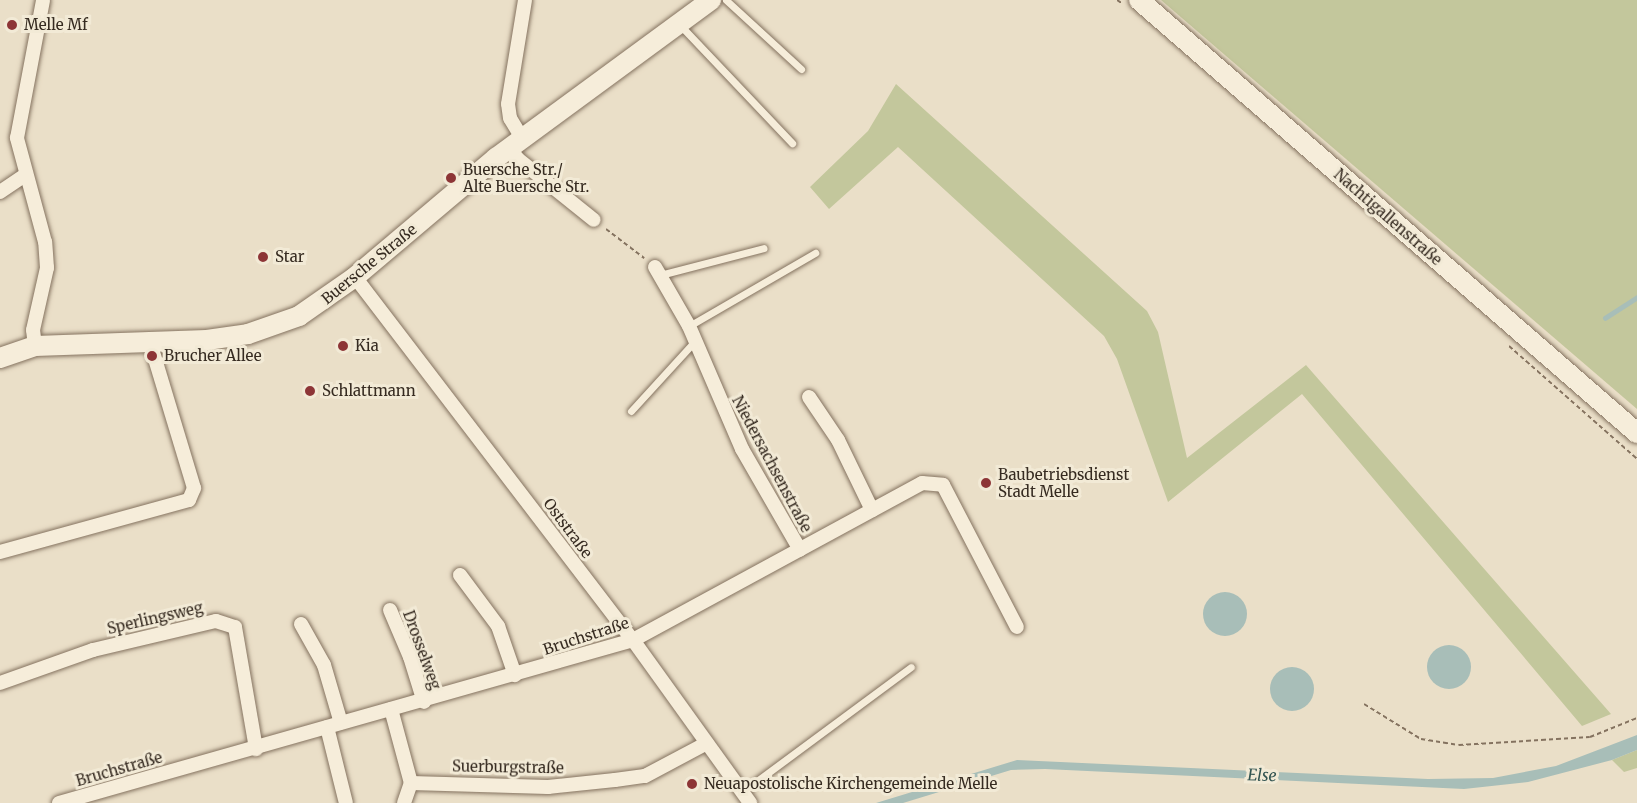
<!DOCTYPE html>
<meta charset="utf-8">
<style>
body{margin:0}
#map{position:relative;width:1637px;height:803px;overflow:hidden;background:#eadfc8;font-family:Merriweather,serif}
div>[style]{position:absolute}
.green>*{inset:0;background:#c3c79c}
.water>*{inset:0;background:#a8beb8}
.round{border-radius:50%}
.stream>*{height:4.5px;margin:-2.25px;padding:0 2.25px;transform-origin:2.25px;border-radius:2.25px;background:#a8beb8}
.path>*{height:2px;margin-top:-1px;transform-origin:0;background:repeating-linear-gradient(90deg,#84725f 0 4.5px,transparent 0 7.5px)}
.roads{filter:drop-shadow(0 0 2px #84725f) drop-shadow(0 0 2px #84725f)}
.service>*{height:7px;margin:-3.5px;padding:0 3.5px;transform-origin:3.5px;border-radius:3.5px;background:#f6edda}
.minor>*{height:14px;margin:-7px;padding:0 7px;transform-origin:7px;border-radius:7px;background:#f6edda}
.secondary>*{height:20px;margin:-10px;padding:0 10px;transform-origin:10px;border-radius:10px;background:#f6edda}
.dots>*{width:16px;height:16px;translate:-50% -50%;box-sizing:border-box;border:3px solid #f2ead6;border-radius:50%}
span{translate:-50% -50%;white-space:nowrap;text-align:center;line-height:1.15;-webkit-text-stroke:6px #f2ead6;paint-order:stroke}
.poi-label{font-size:15px;color:#362b21}
.left{translate:0 -50%;text-align:left}
.street-label{font-size:15px;color:#362b21}
.water-label{font-size:16px;color:#325451;font-style:italic}
</style>
<div id="map">
<div class="green">
<i style="clip-path:polygon(1161px 0,1637px 0,1637px 409px)"></i>
<i style="clip-path:polygon(896px 84px,1147px 311px,1158px 332px,1187px 458px,1306px 365px,1611px 714px,1582px 726px,1302px 394px,1168px 502px,1117px 359px,1104px 336px,898px 147px,829px 209px,810px 187px,868px 131px)"></i>
<i style="clip-path:polygon(1637px 750px,1637px 768px,1624px 772px,1612px 760px)"></i>
</div>
<div class="water">
<i class="round" style="left:1203px;top:592px;width:44px;height:44px"></i>
<i class="round" style="left:1427px;top:645px;width:44px;height:44px"></i>
<i class="round" style="left:1270px;top:667px;width:44px;height:44px"></i>
<i style="clip-path:polygon(1637px 735px,1637px 750px,1612px 760px,1528px 782px,1464px 789px,1045px 769px,1011px 770px,903px 803px,876px 803px,1017px 760px,1428px 779px,1493px 778px,1556px 766px)"></i>
</div>
<div class="stream">
<i style="left:1605px;top:318px;width:38px;rotate:-33deg"></i>
</div>
<div class="path">
<i style="left:1117px;top:0;width:7px;rotate:34deg"></i>
<i style="left:606px;top:229px;width:48px;rotate:37.3deg"></i>
<i style="left:1509px;top:346px;width:171px;rotate:41.4deg"></i>
<i style="left:1364px;top:704px;width:67px;rotate:31.6deg"></i>
<i style="left:1421px;top:739px;width:38px;rotate:9deg"></i>
<i style="left:1459px;top:745px;width:131px;rotate:-3.5deg"></i>
<i style="left:1590px;top:737px;width:51px;rotate:-22deg"></i>
</div>
<div class="roads">
<div class="service">
<i style="left:726px;top:0;width:102px;rotate:42.6deg"></i>
<i style="left:680px;top:25px;width:163px;rotate:46.5deg"></i>
<i style="left:660px;top:275px;width:107px;rotate:-14.6deg"></i>
<i style="left:689px;top:326px;width:146px;rotate:-30.1deg"></i>
<i style="left:631px;top:411px;width:95px;rotate:-47.6deg"></i>
<i style="left:742px;top:792px;width:210px;rotate:-36.5deg"></i>
</div>
<div class="minor">
<i style="left:522px;top:138px;width:23px;rotate:-121deg"></i>
<i style="left:510px;top:118px;width:14px;rotate:-98deg"></i>
<i style="left:508px;top:104px;width:105px;rotate:-80.7deg"></i>
<i style="left:509px;top:148px;width:14px;rotate:51deg"></i>
<i style="left:518px;top:159px;width:97px;rotate:38.8deg"></i>
<i style="left:0;top:192px;width:29px;rotate:-34deg"></i>
<i style="left:655px;top:267px;width:68px;rotate:60deg"></i>
<i style="left:689px;top:326px;width:134px;rotate:66.7deg"></i>
<i style="left:742px;top:449px;width:116px;rotate:60.1deg"></i>
<i style="left:355px;top:277px;width:457px;rotate:52.6deg"></i>
<i style="left:633px;top:640px;width:201px;rotate:54.3deg"></i>
<i style="left:35px;top:346px;width:16px;rotate:-97deg"></i>
<i style="left:33px;top:330px;width:64px;rotate:-77.3deg"></i>
<i style="left:47px;top:268px;width:26px;rotate:-94deg"></i>
<i style="left:45px;top:242px;width:108px;rotate:-105.1deg"></i>
<i style="left:17px;top:138px;width:140px;rotate:-79.3deg"></i>
<i style="left:809px;top:397px;width:52px;rotate:56deg"></i>
<i style="left:838px;top:440px;width:78px;rotate:64.1deg"></i>
<i style="left:0;top:552px;width:196px;rotate:-15.4deg"></i>
<i style="left:189px;top:500px;width:13px;rotate:-67deg"></i>
<i style="left:194px;top:488px;width:152px;rotate:-106.8deg"></i>
<i style="left:460px;top:575px;width:64px;rotate:53.3deg"></i>
<i style="left:498px;top:626px;width:52px;rotate:70.9deg"></i>
<i style="left:390px;top:610px;width:51px;rotate:66.9deg"></i>
<i style="left:410px;top:657px;width:47px;rotate:72.7deg"></i>
<i style="left:301px;top:624px;width:47px;rotate:60.7deg"></i>
<i style="left:324px;top:665px;width:60px;rotate:73.7deg"></i>
<i style="left:0;top:683px;width:99px;rotate:-19.5deg"></i>
<i style="left:93px;top:650px;width:126px;rotate:-13.3deg"></i>
<i style="left:216px;top:621px;width:20px;rotate:18deg"></i>
<i style="left:235px;top:627px;width:124px;rotate:80.2deg"></i>
<i style="left:391px;top:709px;width:77px;rotate:74.9deg"></i>
<i style="left:411px;top:783px;width:137px;rotate:1.7deg"></i>
<i style="left:548px;top:787px;width:67px;rotate:-6deg"></i>
<i style="left:615px;top:780px;width:30px;rotate:-8deg"></i>
<i style="left:645px;top:776px;width:70px;rotate:-28deg"></i>
<i style="left:327px;top:727px;width:78px;rotate:76deg"></i>
<i style="left:59px;top:803px;width:597px;rotate:-15.85deg"></i>
<i style="left:633px;top:640px;width:329px;rotate:-28.5deg"></i>
<i style="left:922px;top:483px;width:21px;rotate:5deg"></i>
<i style="left:943px;top:485px;width:160px;rotate:62.5deg"></i>
<i style="left:404px;top:803px;width:21px;rotate:-71deg"></i>
</div>
<div class="secondary">
<i style="left:1139px;top:0;width:660px;rotate:41.01deg"></i>
<i style="left:0;top:358px;width:37px;rotate:-19deg"></i>
<i style="left:35px;top:346px;width:172px;rotate:-2deg"></i>
<i style="left:207px;top:340px;width:41px;rotate:-8.3deg"></i>
<i style="left:248px;top:334px;width:54px;rotate:-19.4deg"></i>
<i style="left:299px;top:316px;width:68px;rotate:-34.9deg"></i>
<i style="left:355px;top:277px;width:185px;rotate:-40.2deg"></i>
<i style="left:496px;top:158px;width:267px;rotate:-36.3deg"></i>
</div>
</div>
<div class="dots">
<i style="left:12px;top:25px;background:#8d3536"></i>
<i style="left:451px;top:178px;background:#8d3536"></i>
<i style="left:263px;top:257px;background:#8d3536"></i>
<i style="left:343px;top:346px;background:#8d3536"></i>
<i style="left:152px;top:356px;background:#8d3536"></i>
<i style="left:310px;top:391px;background:#8d3536"></i>
<i style="left:986px;top:483px;background:#8d3536"></i>
<i style="left:692px;top:784px;background:#8d3536"></i>
</div>
<div class="poi-label">
<span class="left" style="left:24px;top:25px">Melle Mf</span>
<span class="left" style="left:463px;top:178px">Buersche Str./<br>Alte Buersche Str.</span>
<span class="left" style="left:275px;top:257px">Star</span>
<span class="left" style="left:355px;top:346px">Kia</span>
<span class="left" style="left:164px;top:356px">Brucher Allee</span>
<span class="left" style="left:322px;top:391px">Schlattmann</span>
<span class="left" style="left:998px;top:483px">Baubetriebsdienst<br>Stadt Melle</span>
<span class="left" style="left:704px;top:784px">Neuapostolische Kirchengemeinde Melle</span>
</div>
<div class="street-label">
<span style="left:1388px;top:217px;rotate:41deg">Nachtigallenstraße</span>
<span style="left:369px;top:264px;rotate:-39deg">Buersche Straße</span>
<span style="left:772px;top:464px;rotate:62deg">Niedersachsenstraße</span>
<span style="left:568px;top:528px;rotate:53deg">Oststraße</span>
<span style="left:155px;top:618px;rotate:-13deg">Sperlingsweg</span>
<span style="left:586px;top:636px;rotate:-18deg">Bruchstraße</span>
<span style="left:422px;top:650px;rotate:70deg">Drosselweg</span>
<span style="left:508px;top:767px;rotate:1deg">Suerburgstraße</span>
<span style="left:119px;top:769px;rotate:-16deg">Bruchstraße</span>
</div>
<div class="water-label">
<span style="left:1262px;top:775px;rotate:2deg">Else</span>
</div>
</div>
